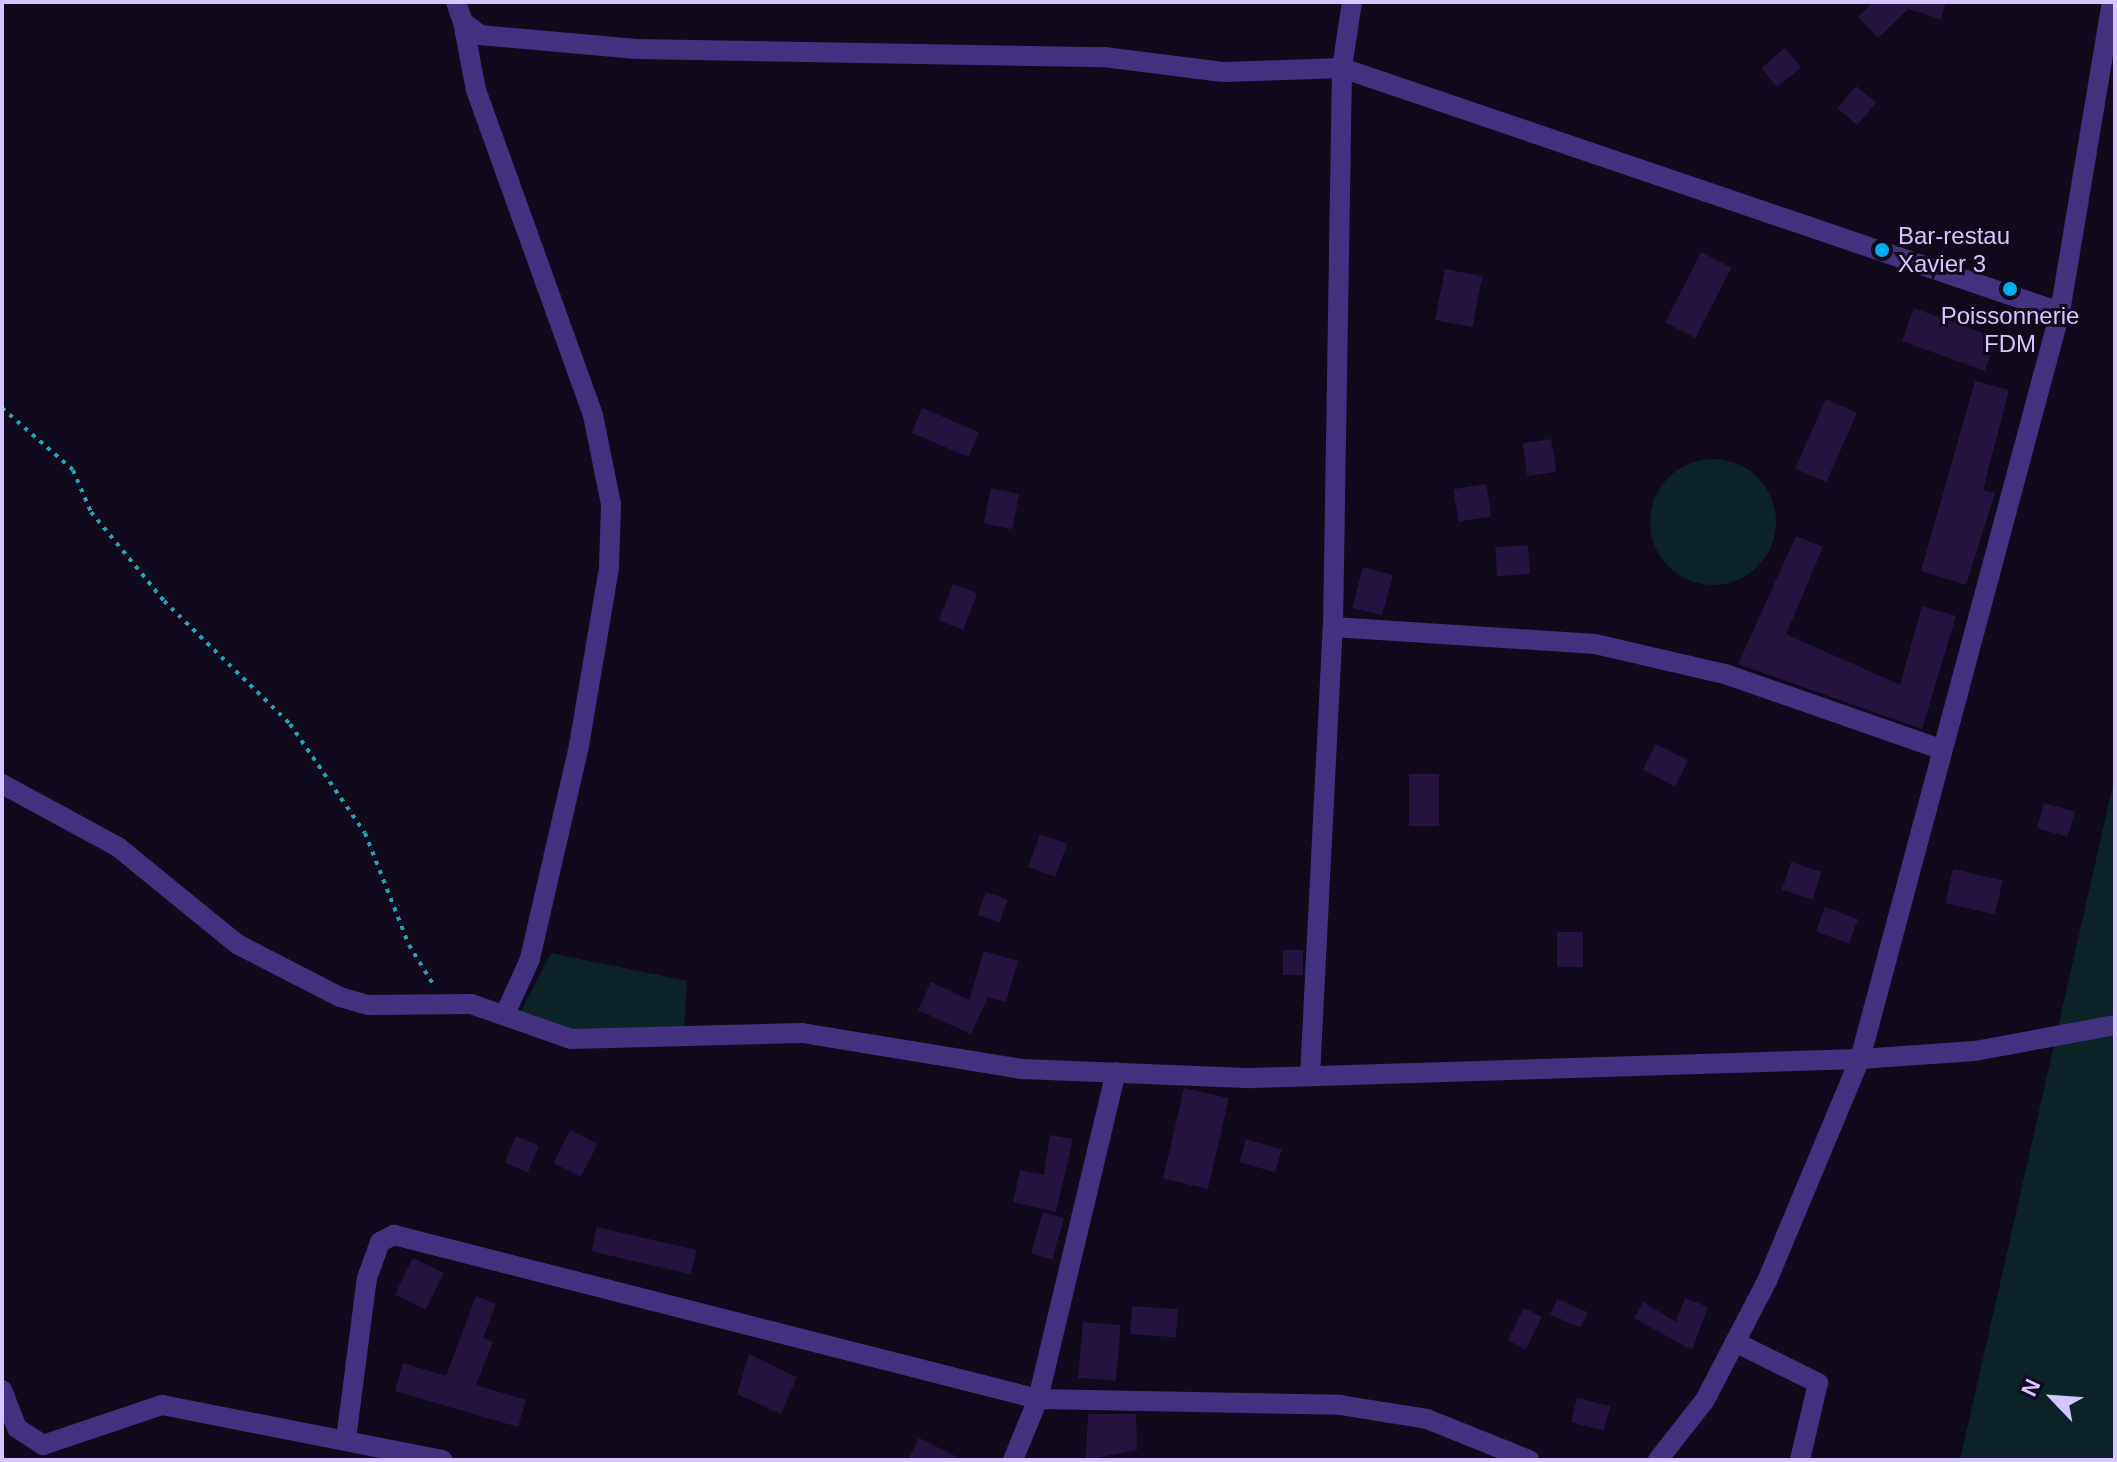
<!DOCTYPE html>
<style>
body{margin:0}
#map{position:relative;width:2117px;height:1462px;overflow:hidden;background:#100a1c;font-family:Helvetica,sans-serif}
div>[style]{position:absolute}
.green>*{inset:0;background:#0c2327}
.round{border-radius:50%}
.building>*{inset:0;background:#25143f;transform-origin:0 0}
.path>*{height:4px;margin-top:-2px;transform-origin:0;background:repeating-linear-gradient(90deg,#23a3b5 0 4px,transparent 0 10px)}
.minor>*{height:20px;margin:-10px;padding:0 10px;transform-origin:10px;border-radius:10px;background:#42317f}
.tertiary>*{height:20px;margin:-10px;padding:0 10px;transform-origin:10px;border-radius:10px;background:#42317f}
.dots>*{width:22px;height:22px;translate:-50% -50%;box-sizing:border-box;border:4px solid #100a1c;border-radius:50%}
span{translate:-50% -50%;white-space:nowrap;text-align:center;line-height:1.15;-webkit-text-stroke:6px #100a1c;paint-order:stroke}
.poi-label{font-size:24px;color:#d6c5ff}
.left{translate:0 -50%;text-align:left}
.frame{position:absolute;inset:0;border:4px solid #d6c5ff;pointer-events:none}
.north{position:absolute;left:2013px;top:1358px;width:80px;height:80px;-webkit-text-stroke:6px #100a1c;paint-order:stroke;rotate:295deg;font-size:22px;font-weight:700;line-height:32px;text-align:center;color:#d6c5ff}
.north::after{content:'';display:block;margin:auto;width:28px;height:36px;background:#d6c5ff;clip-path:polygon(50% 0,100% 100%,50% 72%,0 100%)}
</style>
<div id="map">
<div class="green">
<i class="round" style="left:1650px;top:459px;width:126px;height:126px"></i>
<i style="clip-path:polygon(2115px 776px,2115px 1460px,1960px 1460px)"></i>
<i style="clip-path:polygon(551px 953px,687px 981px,684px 1036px,578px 1034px,520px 1013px)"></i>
</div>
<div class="building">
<i style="clip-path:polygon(1873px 2px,1946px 2px,1941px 19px,1908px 9px,1878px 38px,1858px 17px)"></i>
<i style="left:1785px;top:48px;width:25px;height:31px;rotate:50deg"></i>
<i style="left:1856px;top:86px;width:26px;height:29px;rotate:40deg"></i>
<i style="left:1701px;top:252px;width:34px;height:79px;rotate:27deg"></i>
<i style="left:1445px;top:269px;width:38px;height:52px;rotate:11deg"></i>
<i style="left:1914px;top:308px;width:88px;height:35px;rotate:20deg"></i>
<i style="clip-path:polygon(1975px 381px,2009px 390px,1983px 490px,1995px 493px,1966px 585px,1921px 571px)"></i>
<i style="left:1826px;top:399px;width:34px;height:76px;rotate:24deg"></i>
<i style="left:922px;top:408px;width:62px;height:27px;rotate:23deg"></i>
<i style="left:1551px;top:439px;width:33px;height:29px;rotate:81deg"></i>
<i style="left:1486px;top:484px;width:33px;height:33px;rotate:81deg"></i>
<i style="left:991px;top:488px;width:29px;height:36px;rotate:12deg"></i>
<i style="clip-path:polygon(1796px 536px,1823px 547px,1786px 634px,1900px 685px,1922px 606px,1956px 616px,1922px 729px,1738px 664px)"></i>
<i style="left:1528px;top:545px;width:29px;height:33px;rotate:86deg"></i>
<i style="left:1363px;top:567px;width:31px;height:42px;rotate:15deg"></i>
<i style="left:953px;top:584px;width:26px;height:39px;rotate:21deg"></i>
<i style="left:1656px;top:744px;width:36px;height:29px;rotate:27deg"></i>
<i style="left:1409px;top:774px;width:30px;height:52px"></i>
<i style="left:2044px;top:803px;width:32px;height:26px;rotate:16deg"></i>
<i style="left:1040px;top:834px;width:29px;height:35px;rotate:20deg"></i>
<i style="left:1791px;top:862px;width:32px;height:29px;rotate:18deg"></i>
<i style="left:1953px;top:869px;width:51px;height:35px;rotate:13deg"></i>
<i style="left:986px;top:892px;width:23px;height:24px;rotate:20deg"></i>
<i style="left:1825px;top:907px;width:35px;height:26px;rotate:20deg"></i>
<i style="left:1557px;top:932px;width:26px;height:35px"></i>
<i style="left:1283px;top:950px;width:20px;height:25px"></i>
<i style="clip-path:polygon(984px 951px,1018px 961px,1006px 1002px,988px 997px,971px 1034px,918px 1010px,931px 982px,969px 1000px)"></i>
<i style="left:1184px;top:1088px;width:46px;height:93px;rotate:13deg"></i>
<i style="left:570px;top:1130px;width:31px;height:37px;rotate:27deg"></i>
<i style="clip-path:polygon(1050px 1135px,1073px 1139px,1056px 1212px,1013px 1202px,1020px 1170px,1044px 1175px)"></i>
<i style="left:516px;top:1136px;width:25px;height:29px;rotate:23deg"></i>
<i style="left:1246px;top:1139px;width:37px;height:24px;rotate:16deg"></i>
<i style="left:1043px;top:1212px;width:22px;height:43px;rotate:16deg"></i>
<i style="left:597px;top:1227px;width:102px;height:25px;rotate:13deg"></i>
<i style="left:413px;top:1258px;width:34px;height:41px;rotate:26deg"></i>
<i style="clip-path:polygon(476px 1296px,496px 1304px,483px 1338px,493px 1342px,476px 1385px,526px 1400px,518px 1427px,395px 1391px,403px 1363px,446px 1376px)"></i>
<i style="clip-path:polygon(1685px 1298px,1708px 1307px,1692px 1350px,1634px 1318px,1643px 1302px,1676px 1322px)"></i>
<i style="left:1557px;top:1299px;width:33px;height:17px;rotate:23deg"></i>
<i style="left:1132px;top:1306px;width:46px;height:28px;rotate:4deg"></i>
<i style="left:1524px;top:1308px;width:20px;height:36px;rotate:27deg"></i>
<i style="left:1083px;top:1322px;width:38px;height:56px;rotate:5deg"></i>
<i style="clip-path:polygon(749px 1354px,797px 1377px,781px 1414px,737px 1394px)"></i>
<i style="left:1577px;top:1398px;width:34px;height:25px;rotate:14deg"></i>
<i style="clip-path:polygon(1088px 1414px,1136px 1414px,1137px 1450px,1086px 1460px)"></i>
<i style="clip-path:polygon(919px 1438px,963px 1460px,908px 1460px)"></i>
</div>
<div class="path">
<i style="left:2px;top:408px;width:94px;rotate:41.1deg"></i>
<i style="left:73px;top:470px;width:46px;rotate:66.8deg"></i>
<i style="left:91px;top:512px;width:115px;rotate:50.6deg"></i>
<i style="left:164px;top:601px;width:176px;rotate:44.3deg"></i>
<i style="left:290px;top:724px;width:132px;rotate:55.5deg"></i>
<i style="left:365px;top:833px;width:120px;rotate:68.6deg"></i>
<i style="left:409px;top:945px;width:46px;rotate:58.4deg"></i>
</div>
<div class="minor">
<i style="left:456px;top:2px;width:21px;rotate:71deg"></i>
<i style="left:463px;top:22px;width:21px;rotate:37deg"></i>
<i style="left:480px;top:35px;width:157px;rotate:5.1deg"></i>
<i style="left:636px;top:49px;width:468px;rotate:1deg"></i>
<i style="left:1104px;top:57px;width:120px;rotate:7.2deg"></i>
<i style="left:1223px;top:72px;width:119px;rotate:-1.9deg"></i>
<i style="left:1342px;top:68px;width:758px;rotate:18.77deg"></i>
<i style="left:463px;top:22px;width:69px;rotate:79.2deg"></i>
<i style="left:476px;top:90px;width:345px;rotate:70.2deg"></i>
<i style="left:593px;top:415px;width:91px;rotate:78.6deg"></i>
<i style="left:611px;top:504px;width:64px;rotate:91.8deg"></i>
<i style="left:609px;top:568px;width:181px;rotate:99.6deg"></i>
<i style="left:579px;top:746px;width:219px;rotate:103deg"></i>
<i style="left:530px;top:959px;width:60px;rotate:114.4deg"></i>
<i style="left:1333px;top:627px;width:263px;rotate:3.7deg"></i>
<i style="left:1595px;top:644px;width:133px;rotate:13deg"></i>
<i style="left:1725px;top:674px;width:228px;rotate:19.2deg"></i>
<i style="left:2px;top:784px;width:132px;rotate:28.5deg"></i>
<i style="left:118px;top:847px;width:154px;rotate:39.2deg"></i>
<i style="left:237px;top:944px;width:116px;rotate:27.2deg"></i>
<i style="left:340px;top:997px;width:29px;rotate:16deg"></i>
<i style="left:368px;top:1005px;width:103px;rotate:-0.6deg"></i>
<i style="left:471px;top:1004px;width:106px;rotate:19.3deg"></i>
<i style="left:571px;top:1039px;width:231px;rotate:-1.5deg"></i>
<i style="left:802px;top:1033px;width:224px;rotate:9.3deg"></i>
<i style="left:1023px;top:1069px;width:229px;rotate:2.3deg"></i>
<i style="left:1252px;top:1078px;width:608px;rotate:-1.79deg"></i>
<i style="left:1860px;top:1059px;width:115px;rotate:-4deg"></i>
<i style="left:1975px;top:1051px;width:142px;rotate:-10.5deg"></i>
<i style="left:1310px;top:1076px;width:450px;rotate:-87.1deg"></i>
<i style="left:1333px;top:627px;width:559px;rotate:-89.08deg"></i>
<i style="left:1342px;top:68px;width:67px;rotate:-81.4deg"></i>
<i style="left:1735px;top:1342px;width:93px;rotate:26.3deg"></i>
<i style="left:1818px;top:1383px;width:79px;rotate:103.2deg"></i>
<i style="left:2px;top:1390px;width:41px;rotate:68.5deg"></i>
<i style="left:17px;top:1428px;width:31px;rotate:33deg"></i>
<i style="left:43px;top:1445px;width:126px;rotate:-18.6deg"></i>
<i style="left:162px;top:1405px;width:286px;rotate:11.1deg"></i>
<i style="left:346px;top:1439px;width:162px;rotate:-82.6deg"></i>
<i style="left:367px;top:1278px;width:38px;rotate:-70deg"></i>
<i style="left:380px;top:1242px;width:16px;rotate:-27deg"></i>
<i style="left:394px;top:1235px;width:665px;rotate:14.29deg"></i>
<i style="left:1038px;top:1399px;width:302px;rotate:1.1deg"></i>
<i style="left:1340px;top:1405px;width:88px;rotate:9.1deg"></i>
<i style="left:1427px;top:1419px;width:110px;rotate:21.9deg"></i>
<i style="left:1013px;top:1460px;width:66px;rotate:-67.7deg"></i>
<i style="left:1038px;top:1399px;width:336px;rotate:-76.6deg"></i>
</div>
<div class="tertiary">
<i style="left:1658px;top:1460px;width:76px;rotate:-51.9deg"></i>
<i style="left:1705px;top:1400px;width:134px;rotate:-62.5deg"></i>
<i style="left:1767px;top:1281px;width:241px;rotate:-67.3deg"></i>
<i style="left:1860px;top:1059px;width:773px;rotate:-75.01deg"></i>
<i style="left:2060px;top:312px;width:314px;rotate:-80.5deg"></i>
</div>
<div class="dots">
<i style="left:1882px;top:250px;background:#00acf0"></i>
<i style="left:2010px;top:289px;background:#00acf0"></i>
</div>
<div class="poi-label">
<span class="left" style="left:1898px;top:250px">Bar-restau<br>Xavier 3</span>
<span style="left:2010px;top:330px">Poissonnerie<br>FDM</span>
</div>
<div class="frame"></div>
<div class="north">N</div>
</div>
